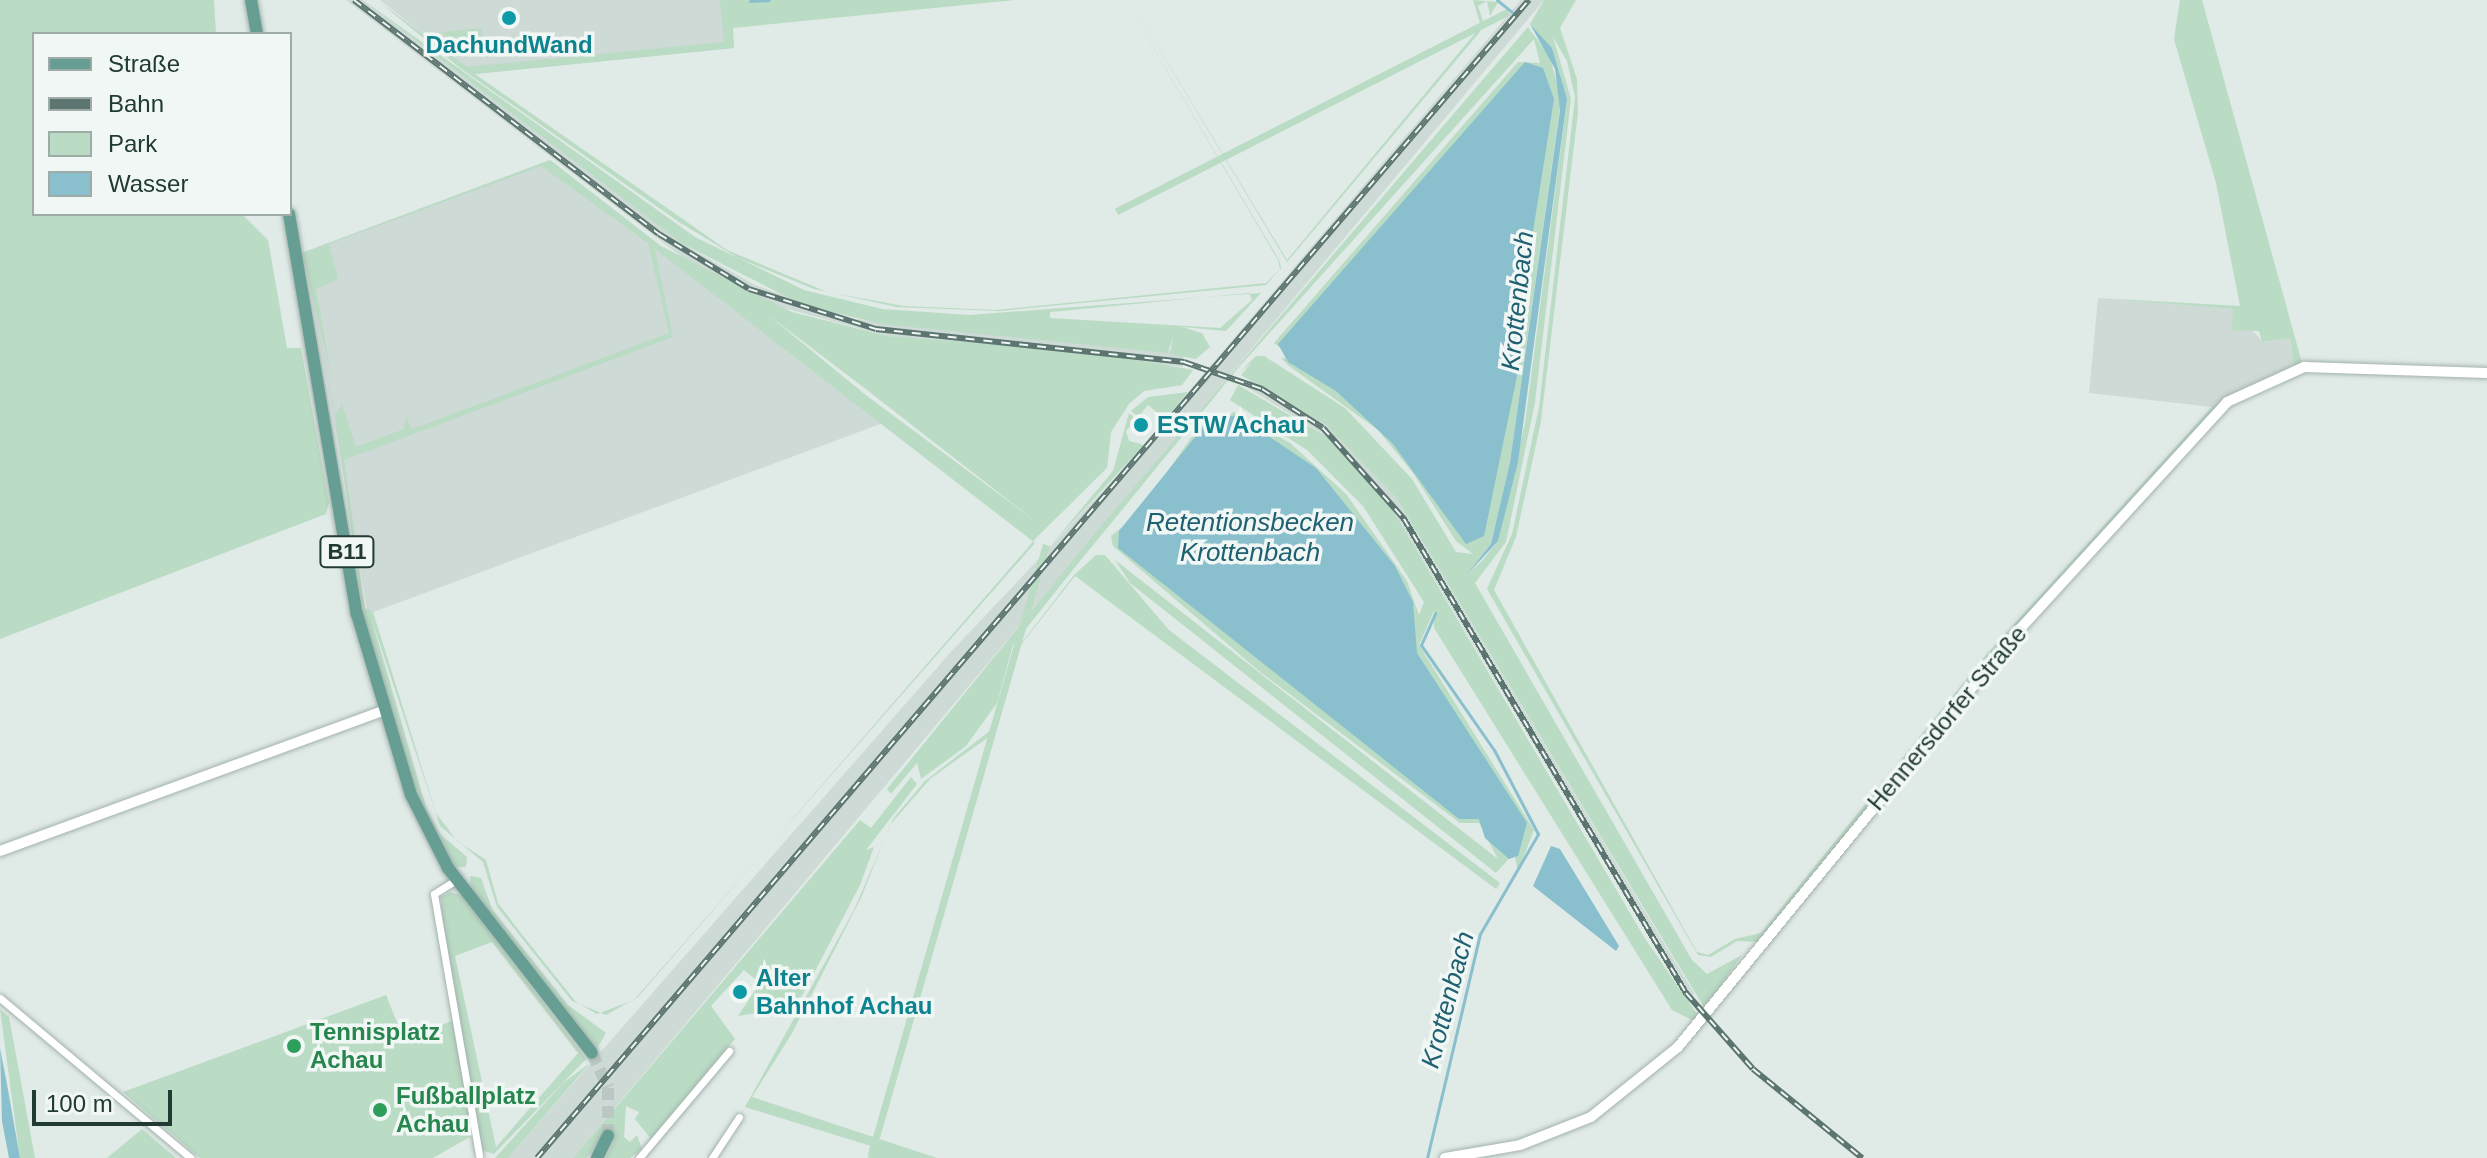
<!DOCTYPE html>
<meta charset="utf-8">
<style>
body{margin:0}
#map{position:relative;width:2487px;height:1158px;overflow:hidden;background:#e0eae6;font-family:Helvetica,sans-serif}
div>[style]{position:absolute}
.built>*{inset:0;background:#cedad5}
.green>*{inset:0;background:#badbc4;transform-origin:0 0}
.water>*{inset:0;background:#8abfcd}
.stream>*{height:3px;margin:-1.5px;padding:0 1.5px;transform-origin:1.5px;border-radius:1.5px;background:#8abfcd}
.primary-tunnel>*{height:12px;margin-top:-6px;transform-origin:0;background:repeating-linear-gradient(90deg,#bac7c2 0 12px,transparent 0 18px)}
.roads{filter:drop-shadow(0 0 2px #a3b2ad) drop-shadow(0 0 2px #a3b2ad)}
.street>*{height:7px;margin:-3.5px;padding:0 3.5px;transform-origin:3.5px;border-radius:3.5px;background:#fff}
.secondary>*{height:10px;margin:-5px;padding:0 5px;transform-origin:5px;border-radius:5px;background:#fff}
.primary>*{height:12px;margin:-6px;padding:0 6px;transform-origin:6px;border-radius:6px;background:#669e93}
.rail>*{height:6px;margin-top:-3px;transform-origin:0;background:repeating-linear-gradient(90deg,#f0f7f4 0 9px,#5c7570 0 18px);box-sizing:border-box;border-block:2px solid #5c7570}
.dots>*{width:22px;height:22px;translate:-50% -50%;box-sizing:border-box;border:4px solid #f0f7f4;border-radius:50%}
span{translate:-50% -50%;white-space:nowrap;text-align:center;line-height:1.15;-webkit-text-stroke:7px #f0f7f4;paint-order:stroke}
.shield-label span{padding:2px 6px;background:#f0f7f4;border:2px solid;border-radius:6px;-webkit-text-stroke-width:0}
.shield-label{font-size:22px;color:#223a34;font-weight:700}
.culture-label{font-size:24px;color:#0d838f;font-weight:700}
.left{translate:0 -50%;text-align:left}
.street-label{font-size:24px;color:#223a34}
.leisure-label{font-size:24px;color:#27864d;font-weight:700}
.water-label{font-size:26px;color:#1f6072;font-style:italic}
.legend{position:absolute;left:32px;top:32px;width:260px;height:184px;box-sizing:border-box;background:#f0f7f4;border:2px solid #9eaba7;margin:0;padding:10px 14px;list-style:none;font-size:24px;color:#223a34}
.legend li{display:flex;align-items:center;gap:16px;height:40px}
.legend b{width:40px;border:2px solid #9eaba7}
.scale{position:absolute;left:32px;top:1090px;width:140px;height:36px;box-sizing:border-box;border:4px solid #223a34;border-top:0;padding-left:10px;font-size:24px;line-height:28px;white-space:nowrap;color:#223a34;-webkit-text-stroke:6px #f0f7f4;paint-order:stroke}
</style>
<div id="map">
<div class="built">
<i style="clip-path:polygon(346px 0,363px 0,681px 243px,755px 285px,854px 319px,1183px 352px,1183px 367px,887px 336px,773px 305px,682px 257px)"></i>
<i style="clip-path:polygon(380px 0,730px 0,734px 48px,473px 74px)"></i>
<i style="clip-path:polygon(1521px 0,1544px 0,573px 1158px,508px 1158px,950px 653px,1117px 476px)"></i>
<i style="clip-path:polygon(550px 160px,883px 423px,368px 614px,304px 252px)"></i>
<i style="clip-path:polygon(2098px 298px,2233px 309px,2263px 342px,2290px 338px,2294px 365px,2212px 407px,2089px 393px)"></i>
<i style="clip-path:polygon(1251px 378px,1326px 425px,1397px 499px,1694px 993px,1689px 1004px,1390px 505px,1329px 438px,1248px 388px)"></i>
</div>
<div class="green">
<i style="clip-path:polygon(0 0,214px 0,216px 34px,34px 34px,34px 214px,242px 214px,268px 240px,287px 348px,301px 348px,329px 503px,326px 514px,0 639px)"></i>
<i style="clip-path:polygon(evenodd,363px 0,695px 237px,804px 290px,882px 309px,970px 315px,1261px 293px,1226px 331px,1182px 327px,1202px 333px,1210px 347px,1196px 359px,1170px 354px,1173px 336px,1168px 353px,882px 324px,803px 305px,681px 243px,363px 0,1249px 293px,1252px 300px,1220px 328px,1050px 318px,1050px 312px,1249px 293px)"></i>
<i style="clip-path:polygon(377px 0,467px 67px,724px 42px,720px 0,1015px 0,733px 28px,734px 48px,475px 74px,727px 250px,827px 292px,904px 306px,996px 310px,1266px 283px,1280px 269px,1278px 260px,1125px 0,1279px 260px,1281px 268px,1266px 285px,999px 311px,897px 307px,814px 289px,738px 258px,679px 222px,460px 68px)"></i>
<i style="clip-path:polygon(1130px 0,1287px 260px,1481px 26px,1473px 0,1498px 2px,1490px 16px,1487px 1px,1478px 6px,1484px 24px,1479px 33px,1287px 262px)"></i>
<i style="clip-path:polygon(1544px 0,1576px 0,1560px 28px,1577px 79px,1578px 112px,1541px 421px,1516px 537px,1494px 590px,1697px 952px,1708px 955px,1735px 939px,1761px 933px,1985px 656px,2212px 407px,2224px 399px,1968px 685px,1759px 942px,1737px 941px,1711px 957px,1698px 955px,1487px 589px,1512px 534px,1539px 407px,1575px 97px,1567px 61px,1553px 37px,1571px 99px,1535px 402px,1506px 542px,1475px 583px,1692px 960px,1707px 974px,1742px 955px,1705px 1009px,1397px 499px,1326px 425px,1241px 375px,1252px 362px,1239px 373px,1256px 356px,1264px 356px,1345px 408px,1412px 479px,1456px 552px,1473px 554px,1456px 541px,1413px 473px,1378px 430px,1289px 366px,1281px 358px,1295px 359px,1274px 343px,1518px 62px,1540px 63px,1534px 39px,1239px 367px,1076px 566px,1013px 645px,997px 703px,966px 746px,921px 779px,917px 763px,891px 794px,887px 789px,1095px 533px,1528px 27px,1550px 57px,1561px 100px,1510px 462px,1491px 544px,1466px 576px,1482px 561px,1498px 541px,1525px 423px,1567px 100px,1552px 48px,1530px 24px)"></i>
<i style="clip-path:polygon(2180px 0,2202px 0,2302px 363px,2294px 365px,2290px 338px,2262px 342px,2259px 331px,2232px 330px,2233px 309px,2098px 298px,2240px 306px,2216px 183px,2174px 39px)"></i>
<i style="left:1507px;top:9px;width:7px;height:440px;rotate:63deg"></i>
<i style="clip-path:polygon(481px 28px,483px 53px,463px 54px,441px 32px)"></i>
<i style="clip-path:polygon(evenodd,550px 160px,661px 246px,792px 312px,887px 336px,1092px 352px,1193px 370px,1182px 385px,1144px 391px,1129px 404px,1111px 432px,1107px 468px,1037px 537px,638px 997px,606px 1015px,572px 1001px,497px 907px,483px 862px,440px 826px,371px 617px,426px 807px,440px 834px,467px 857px,466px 867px,452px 867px,417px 795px,365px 627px,335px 415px,342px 404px,356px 447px,404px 429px,406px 417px,412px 429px,669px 333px,648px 243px,541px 166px,329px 244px,338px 279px,316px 289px,332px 378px,302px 253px,550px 160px,655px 249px,1035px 543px,634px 1000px,597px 1014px,576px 1002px,520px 932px,498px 903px,486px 860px,457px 841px,436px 813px,373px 612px,365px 608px,344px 460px,673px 337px,655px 249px,550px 160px,767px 314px,867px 390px,1039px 524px,867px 396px,767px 314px)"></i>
<i style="clip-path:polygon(1238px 385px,1329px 438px,1390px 505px,1644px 937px,1699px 1017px,1694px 1021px,1672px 1010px,1434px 628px,1434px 611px,1419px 645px,1534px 830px,1518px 871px,1514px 853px,1496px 873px,1130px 583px,1115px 560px,1498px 859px,1479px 823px,1460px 823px,1259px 671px,1113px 546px,1111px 536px,1136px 516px,1200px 425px,1234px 412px,1290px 443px,1346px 494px,1407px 581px,1419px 615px,1424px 602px,1363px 506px,1307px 450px,1230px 400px)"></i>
<i style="clip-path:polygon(1188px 392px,1157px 429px,1160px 415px,1148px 405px,1138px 417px,1131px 411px,1148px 397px)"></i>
<i style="clip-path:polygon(1129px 413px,1136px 419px,1126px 431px,1129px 441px,1144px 445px,1052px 544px,1113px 471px)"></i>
<i style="left:1043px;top:544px;width:7px;height:635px;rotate:16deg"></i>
<i style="clip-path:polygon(1096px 555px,1105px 555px,1169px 630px,1500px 883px,1496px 889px,1075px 576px,1020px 646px,1002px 710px,990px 736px,930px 779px,890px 825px,861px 898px,791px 1035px,752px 1097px,937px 1158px,868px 1158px,871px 1146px,745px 1107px,854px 910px,893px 819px,925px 781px,991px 730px,1017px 649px,1074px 575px)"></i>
<i style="clip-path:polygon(911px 777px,917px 784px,866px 850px,874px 847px,860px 885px,813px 975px,798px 968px,809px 983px,796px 1006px,738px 1016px,760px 983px,744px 970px,711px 1006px,735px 1039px,651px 1139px,635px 1119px,639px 1112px,626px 1106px,624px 1137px,630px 1142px,637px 1135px,642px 1149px,630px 1158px,606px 1158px,614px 1141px,603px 1134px,587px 1158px,573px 1158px,860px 820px,871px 828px)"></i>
<i style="clip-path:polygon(470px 876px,481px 878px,492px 909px,568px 1005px,606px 1033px,596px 1050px,471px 893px)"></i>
<i style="clip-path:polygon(evenodd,450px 892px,461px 895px,586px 1059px,494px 1154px,481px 1150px,442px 916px,441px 897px,450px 892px,492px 942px,578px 1053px,496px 1147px,455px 956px,492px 942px)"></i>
<i style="clip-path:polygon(386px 995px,404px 1040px,454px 1020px,475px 1134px,433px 1158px,200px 1158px,123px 1092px)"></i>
<i style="clip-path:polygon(0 1009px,9px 1017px,35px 1158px,20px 1158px)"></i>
<i style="clip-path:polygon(590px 1063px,508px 1158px,495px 1158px,563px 1083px)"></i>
<i style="clip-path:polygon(142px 1129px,176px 1158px,107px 1158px)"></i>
</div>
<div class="water">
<i style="clip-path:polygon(1530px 24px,1552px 48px,1567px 99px,1518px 462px,1498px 541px,1465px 577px,1491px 544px,1510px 462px,1560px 110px,1555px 69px)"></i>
<i style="clip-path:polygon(1525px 62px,1543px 68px,1554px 99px,1514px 351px,1517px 376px,1484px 536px,1466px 544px,1393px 444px,1336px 391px,1288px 362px,1278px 344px)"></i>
<i style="clip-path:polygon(1237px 415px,1316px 468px,1395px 566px,1413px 602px,1417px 653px,1527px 823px,1518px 856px,1509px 859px,1485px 838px,1479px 819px,1459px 819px,1118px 548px,1119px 531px,1208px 421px)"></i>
<i style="clip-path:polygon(1551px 846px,1560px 849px,1619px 946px,1616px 951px,1533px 886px)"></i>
<i style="clip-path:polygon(0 1048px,8px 1090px,20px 1158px,9px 1158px,2px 1121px)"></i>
</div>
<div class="stream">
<i style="left:1497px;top:0;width:19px;rotate:39deg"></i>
<i style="left:750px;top:1px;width:19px;rotate:-3deg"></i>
<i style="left:1427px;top:1158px;width:230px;rotate:-76.7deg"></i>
<i style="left:1480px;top:934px;width:116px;rotate:-59.9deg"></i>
<i style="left:1538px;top:834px;width:95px;rotate:-117.6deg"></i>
<i style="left:1494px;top:750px;width:128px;rotate:-124.8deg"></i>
<i style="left:1421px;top:645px;width:35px;rotate:-66deg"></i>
</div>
<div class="primary-tunnel">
<i style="left:592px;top:1053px;width:38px;rotate:65deg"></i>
<i style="left:608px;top:1088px;width:47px;rotate:90deg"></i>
</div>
<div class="roads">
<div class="street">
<i style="left:456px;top:880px;width:26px;rotate:148deg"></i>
<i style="left:434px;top:894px;width:265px;rotate:80.2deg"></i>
<i style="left:0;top:998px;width:249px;rotate:40deg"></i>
<i style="left:639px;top:1158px;width:140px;rotate:-49.9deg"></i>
<i style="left:712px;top:1158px;width:49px;rotate:-56.6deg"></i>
</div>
<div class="secondary">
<i style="left:0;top:851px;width:410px;rotate:-20.1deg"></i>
<i style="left:1445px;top:1158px;width:76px;rotate:-9.8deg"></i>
<i style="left:1520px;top:1145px;width:76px;rotate:-21.5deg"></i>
<i style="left:1591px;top:1117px;width:112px;rotate:-38.8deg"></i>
<i style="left:1678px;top:1047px;width:540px;rotate:-50.71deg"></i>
<i style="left:2020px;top:629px;width:307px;rotate:-47.6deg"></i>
<i style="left:2227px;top:402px;width:85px;rotate:-24.4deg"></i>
<i style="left:2304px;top:367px;width:183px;rotate:1.9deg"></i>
</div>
<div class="primary">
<i style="left:251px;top:0;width:35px;rotate:80deg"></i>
<i style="left:289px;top:214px;width:406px;rotate:80.4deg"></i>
<i style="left:357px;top:614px;width:189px;rotate:73.4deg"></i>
<i style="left:411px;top:795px;width:82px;rotate:63.1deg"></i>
<i style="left:448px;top:868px;width:234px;rotate:52.1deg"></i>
<i style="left:597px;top:1158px;width:25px;rotate:-64deg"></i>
</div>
</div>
<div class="rail">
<i style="left:354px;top:0;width:384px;rotate:37.5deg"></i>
<i style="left:659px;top:234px;width:105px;rotate:31.4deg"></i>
<i style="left:749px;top:289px;width:133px;rotate:17.5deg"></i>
<i style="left:876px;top:329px;width:310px;rotate:6.1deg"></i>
<i style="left:1184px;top:362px;width:83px;rotate:19.1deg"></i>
<i style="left:1262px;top:389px;width:72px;rotate:32.6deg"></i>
<i style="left:1323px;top:428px;width:122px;rotate:48.3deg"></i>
<i style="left:1404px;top:519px;width:552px;rotate:59.25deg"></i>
<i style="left:1686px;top:993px;width:101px;rotate:48.6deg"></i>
<i style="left:1753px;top:1069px;width:141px;rotate:39.2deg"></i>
<i style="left:537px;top:1158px;width:1525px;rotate:-49.42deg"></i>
</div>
<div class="dots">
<i style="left:509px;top:18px;background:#0f9aa8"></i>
<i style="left:1141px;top:425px;background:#0f9aa8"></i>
<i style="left:740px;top:992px;background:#0f9aa8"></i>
<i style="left:294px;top:1046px;background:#2e9e5b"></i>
<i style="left:380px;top:1110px;background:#2e9e5b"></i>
</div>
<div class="shield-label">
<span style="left:347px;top:552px">B11</span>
</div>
<div class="culture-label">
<span style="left:509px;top:45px">DachundWand</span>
<span class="left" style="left:1157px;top:425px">ESTW Achau</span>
<span class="left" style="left:756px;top:992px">Alter<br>Bahnhof Achau</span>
</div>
<div class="street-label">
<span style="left:1947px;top:718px;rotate:-50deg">Hennersdorfer Straße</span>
</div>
<div class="leisure-label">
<span class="left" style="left:310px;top:1046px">Tennisplatz<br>Achau</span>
<span class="left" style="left:396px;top:1110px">Fußballplatz<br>Achau</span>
</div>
<div class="water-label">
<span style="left:1518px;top:301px;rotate:-84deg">Krottenbach</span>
<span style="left:1250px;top:538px">Retentionsbecken<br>Krottenbach</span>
<span style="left:1448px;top:1000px;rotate:-75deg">Krottenbach</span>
</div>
<ul class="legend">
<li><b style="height:10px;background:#669e93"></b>Straße</li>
<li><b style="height:10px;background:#5c7570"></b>Bahn</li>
<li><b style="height:22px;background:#badbc4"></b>Park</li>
<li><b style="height:22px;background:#8abfcd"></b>Wasser</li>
</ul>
<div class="scale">100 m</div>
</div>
